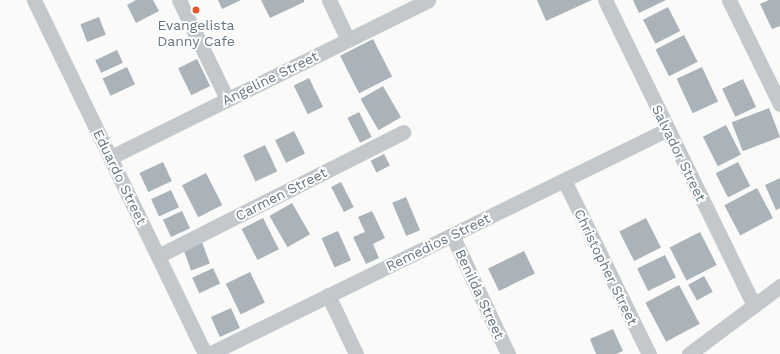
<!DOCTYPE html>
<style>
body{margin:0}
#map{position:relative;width:780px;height:354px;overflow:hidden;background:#fafaf8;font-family:"Work Sans",sans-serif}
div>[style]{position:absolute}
.building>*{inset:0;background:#aab3b9;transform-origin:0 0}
.minor>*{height:15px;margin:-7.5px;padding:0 7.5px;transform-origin:7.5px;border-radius:7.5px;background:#c3c8cc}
.dots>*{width:11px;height:11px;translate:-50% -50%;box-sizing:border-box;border:2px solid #fff;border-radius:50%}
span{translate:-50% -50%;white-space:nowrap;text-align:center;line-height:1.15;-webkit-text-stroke:4px #fff;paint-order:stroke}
.poi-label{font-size:14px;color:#657683}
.street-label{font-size:14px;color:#657683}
</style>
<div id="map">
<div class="building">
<i style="clip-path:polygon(136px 0,153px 0,159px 11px,136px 23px,127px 5px)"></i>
<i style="clip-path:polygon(218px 0,241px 0,222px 9px)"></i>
<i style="clip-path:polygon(261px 0,304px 0,304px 2px,270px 18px)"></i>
<i style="clip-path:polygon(537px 0,592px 0,546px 21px)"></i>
<i style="clip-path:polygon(633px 0,666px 0,639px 13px)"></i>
<i style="clip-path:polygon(769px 0,780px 0,780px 26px,772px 29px,760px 4px)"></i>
<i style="left:668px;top:7px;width:27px;height:28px;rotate:63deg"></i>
<i style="left:99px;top:17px;width:19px;height:20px;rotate:69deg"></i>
<i style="left:684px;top:35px;width:30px;height:32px;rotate:63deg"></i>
<i style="left:373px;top:39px;width:42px;height:37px;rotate:63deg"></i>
<i style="left:117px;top:50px;width:14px;height:24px;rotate:65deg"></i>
<i style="left:197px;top:59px;width:30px;height:21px;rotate:64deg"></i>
<i style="left:127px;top:67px;width:19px;height:27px;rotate:65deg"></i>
<i style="left:702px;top:67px;width:38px;height:28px;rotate:65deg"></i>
<i style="left:309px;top:78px;width:32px;height:17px;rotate:64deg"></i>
<i style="left:743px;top:79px;width:31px;height:23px;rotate:65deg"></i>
<i style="left:383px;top:86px;width:36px;height:26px;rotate:60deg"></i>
<i style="left:769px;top:108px;width:31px;height:40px;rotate:69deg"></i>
<i style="left:359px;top:112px;width:28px;height:13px;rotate:63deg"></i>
<i style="left:726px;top:125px;width:33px;height:26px;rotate:63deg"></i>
<i style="left:294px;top:131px;width:25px;height:21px;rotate:64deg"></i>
<i style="left:265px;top:145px;width:29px;height:24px;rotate:65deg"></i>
<i style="left:384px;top:154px;width:13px;height:15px;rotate:63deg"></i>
<i style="left:163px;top:162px;width:21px;height:26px;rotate:65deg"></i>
<i style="left:738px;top:162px;width:27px;height:25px;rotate:63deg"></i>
<i style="left:206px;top:173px;width:36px;height:27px;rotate:63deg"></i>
<i style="clip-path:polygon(780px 178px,780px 208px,776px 210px,765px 185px)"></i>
<i style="left:341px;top:182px;width:28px;height:11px;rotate:63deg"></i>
<i style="left:757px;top:188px;width:34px;height:37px;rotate:62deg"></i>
<i style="left:171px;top:190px;width:19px;height:22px;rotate:65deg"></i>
<i style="left:406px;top:197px;width:36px;height:15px;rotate:67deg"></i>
<i style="left:292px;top:203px;width:36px;height:26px;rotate:60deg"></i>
<i style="left:182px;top:211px;width:19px;height:21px;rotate:65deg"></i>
<i style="clip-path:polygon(372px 211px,385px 238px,373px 244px,379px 258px,366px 264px,353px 237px,365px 232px,358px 217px)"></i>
<i style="left:263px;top:218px;width:35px;height:24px;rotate:63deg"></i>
<i style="left:646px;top:218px;width:33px;height:30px;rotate:63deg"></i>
<i style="left:338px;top:231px;width:32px;height:18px;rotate:66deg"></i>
<i style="left:700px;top:232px;width:37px;height:34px;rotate:63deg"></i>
<i style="left:202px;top:242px;width:23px;height:20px;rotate:70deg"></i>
<i style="left:524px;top:251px;width:25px;height:40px;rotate:64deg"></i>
<i style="left:665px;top:255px;width:25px;height:31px;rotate:64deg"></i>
<i style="left:213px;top:268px;width:17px;height:23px;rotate:65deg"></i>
<i style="left:250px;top:272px;width:34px;height:27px;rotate:64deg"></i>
<i style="left:704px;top:276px;width:18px;height:18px;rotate:61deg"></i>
<i style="left:679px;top:285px;width:44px;height:38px;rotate:62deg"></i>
<i style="left:231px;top:308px;width:22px;height:22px;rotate:66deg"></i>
<i style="clip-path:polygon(613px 329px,623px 351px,616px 354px,596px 354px,590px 339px)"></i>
</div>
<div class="minor">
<i style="left:34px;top:0;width:393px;rotate:64.2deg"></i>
<i style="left:179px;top:0;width:110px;rotate:64.1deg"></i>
<i style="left:329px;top:0;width:44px;rotate:64.6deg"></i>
<i style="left:605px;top:0;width:340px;rotate:64deg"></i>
<i style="left:729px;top:0;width:116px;rotate:63.9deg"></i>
<i style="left:111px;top:157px;width:354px;rotate:-26.3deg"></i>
<i style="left:564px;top:180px;width:194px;rotate:64deg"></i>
<i style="left:452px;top:235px;width:132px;rotate:64.8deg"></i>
<i style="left:158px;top:256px;width:275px;rotate:-26.8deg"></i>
<i style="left:328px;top:295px;width:65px;rotate:64.6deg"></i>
<i style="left:209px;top:354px;width:511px;rotate:-26.11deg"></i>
<i style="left:689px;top:354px;width:114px;rotate:-36.8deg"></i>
</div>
<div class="dots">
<i style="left:196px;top:10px;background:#e4572e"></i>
</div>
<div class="poi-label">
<span style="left:196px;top:33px">Evangelista<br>Danny Cafe</span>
</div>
<div class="street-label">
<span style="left:270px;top:78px;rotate:-26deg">Angeline Street</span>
<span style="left:679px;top:153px;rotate:64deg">Salvador Street</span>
<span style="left:120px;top:177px;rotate:64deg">Eduardo Street</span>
<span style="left:281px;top:194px;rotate:-27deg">Carmen Street</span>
<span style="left:438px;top:242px;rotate:-26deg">Remedios Street</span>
<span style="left:606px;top:267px;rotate:64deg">Christopher Street</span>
<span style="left:480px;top:294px;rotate:65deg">Benilda Street</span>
</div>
</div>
